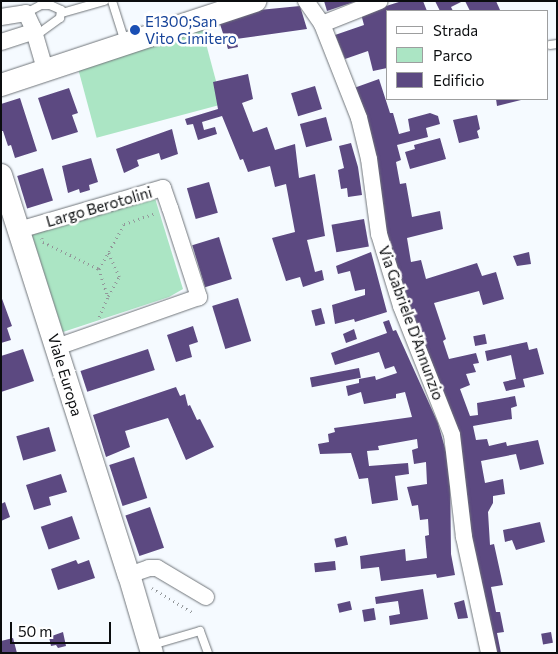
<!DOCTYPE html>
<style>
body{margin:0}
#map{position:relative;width:558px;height:654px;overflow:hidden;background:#f5faff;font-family:Commissioner,sans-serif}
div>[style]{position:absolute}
.green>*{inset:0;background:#abe5c4;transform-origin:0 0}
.building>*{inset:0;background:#5c4981;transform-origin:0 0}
.path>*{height:2.5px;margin-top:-1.25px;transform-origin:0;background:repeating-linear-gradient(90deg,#929699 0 1px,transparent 0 5px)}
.roads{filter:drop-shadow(0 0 1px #70757a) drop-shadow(0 0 1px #70757a)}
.service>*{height:8px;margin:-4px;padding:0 4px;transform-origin:4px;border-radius:4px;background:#fff}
.minor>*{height:16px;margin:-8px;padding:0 8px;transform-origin:8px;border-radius:8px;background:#fff}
.secondary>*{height:22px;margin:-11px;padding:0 11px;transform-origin:11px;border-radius:11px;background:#fff}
.dots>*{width:14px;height:14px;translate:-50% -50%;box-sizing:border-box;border:2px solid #fff;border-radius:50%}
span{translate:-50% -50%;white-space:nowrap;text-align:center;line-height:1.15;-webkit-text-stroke:5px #fff;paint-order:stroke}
.transit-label{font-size:15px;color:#164399}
.left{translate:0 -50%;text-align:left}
.street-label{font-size:15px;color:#0b0d0f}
.frame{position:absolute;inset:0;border:2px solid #0b0d0f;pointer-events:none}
.legend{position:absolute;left:386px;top:10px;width:162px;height:90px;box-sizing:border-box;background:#fff;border:1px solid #9d9e9f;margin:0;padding:6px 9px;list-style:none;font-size:15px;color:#0b0d0f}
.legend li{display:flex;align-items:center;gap:10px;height:25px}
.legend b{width:25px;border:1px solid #9d9e9f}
.scale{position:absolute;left:10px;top:622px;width:101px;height:22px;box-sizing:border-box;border:2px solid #0b0d0f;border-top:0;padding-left:6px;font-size:15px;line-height:18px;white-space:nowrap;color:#0b0d0f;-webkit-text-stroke:4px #fff;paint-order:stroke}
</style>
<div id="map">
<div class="green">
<i style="left:201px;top:25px;width:82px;height:130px;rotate:75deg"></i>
<i style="clip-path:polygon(154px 195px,183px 289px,169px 297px,63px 332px,32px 235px)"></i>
</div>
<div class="building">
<i style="clip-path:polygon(324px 1px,354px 1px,354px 2px,327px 11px)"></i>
<i style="clip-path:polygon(402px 1px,423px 1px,427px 11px,387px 11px,387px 68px,373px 71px,368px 51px,345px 59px,335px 35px,364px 25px,361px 14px)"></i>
<i style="clip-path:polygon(435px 1px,463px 1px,451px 7px,453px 11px,440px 11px)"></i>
<i style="clip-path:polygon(465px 1px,496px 1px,500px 10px,470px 11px)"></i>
<i style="clip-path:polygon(300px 6px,307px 29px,236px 39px,238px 47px,228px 49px,220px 24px,197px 31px,249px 11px)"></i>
<i style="clip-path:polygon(248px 74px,253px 99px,242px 103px,253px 132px,267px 127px,275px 150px,295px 144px,299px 178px,315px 174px,325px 236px,307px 240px,315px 272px,322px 270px,324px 280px,303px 287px,300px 277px,286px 281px,272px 238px,295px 232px,286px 184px,275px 187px,270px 166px,248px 172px,243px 159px,240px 160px,222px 116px,202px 122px,204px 130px,215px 127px,217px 134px,198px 140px,193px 124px,187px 125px,185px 119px,218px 109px,213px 82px)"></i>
<i style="clip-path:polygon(379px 79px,390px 113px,393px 113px,399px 134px,410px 131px,408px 119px,430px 113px,438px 116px,440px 124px,426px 128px,428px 137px,397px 145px,401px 160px,396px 162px,400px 184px,406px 183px,412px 217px,440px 211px,443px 229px,407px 238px,411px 262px,421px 260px,426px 279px,477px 263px,482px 276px,496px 272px,504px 299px,483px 305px,479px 291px,434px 303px,446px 339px,443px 341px,449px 359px,476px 353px,479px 363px,473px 364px,476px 372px,466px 374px,470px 385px,460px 389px,470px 416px,478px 415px,477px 403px,515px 396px,517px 406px,511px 408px,512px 419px,473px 426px,476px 440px,487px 439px,489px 446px,506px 442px,507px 446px,538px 440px,544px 464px,520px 470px,516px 454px,481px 461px,485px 483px,503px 479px,505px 494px,493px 496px,493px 503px,488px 512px,490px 545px,494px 544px,503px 585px,491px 587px,496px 612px,500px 612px,504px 632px,497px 633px,501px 653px,491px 653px,463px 485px,401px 294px,354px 88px)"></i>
<i style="left:315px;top:86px;width:24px;height:25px;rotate:73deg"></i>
<i style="clip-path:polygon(69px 88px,78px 113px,72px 115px,78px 132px,52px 140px,38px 98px)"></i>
<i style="clip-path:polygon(20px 98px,37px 151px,15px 158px,11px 145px,8px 146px,3px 131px,1px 131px,1px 104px)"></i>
<i style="clip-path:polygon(496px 99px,525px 99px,497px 106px)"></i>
<i style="clip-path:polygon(477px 115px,480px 129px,477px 131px,479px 138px,459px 143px,453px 120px)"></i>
<i style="left:326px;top:117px;width:24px;height:27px;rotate:75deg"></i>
<i style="clip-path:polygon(172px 129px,178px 154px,161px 160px,159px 153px,137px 160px,139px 166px,124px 173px,116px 149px)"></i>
<i style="clip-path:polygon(440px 138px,446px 159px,410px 169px,405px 152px,415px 149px,414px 145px)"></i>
<i style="clip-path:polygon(351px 143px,358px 167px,362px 195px,348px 197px,347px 188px,341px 189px,338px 170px,344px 168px,339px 146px)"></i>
<i style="clip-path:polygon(91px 158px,98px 182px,89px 185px,90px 190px,80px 193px,79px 189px,68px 193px,62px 166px)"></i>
<i style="left:43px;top:168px;width:34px;height:27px;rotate:73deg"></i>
<i style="left:209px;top:182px;width:32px;height:23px;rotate:74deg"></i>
<i style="left:364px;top:219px;width:28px;height:33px;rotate:80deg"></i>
<i style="left:219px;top:237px;width:44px;height:28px;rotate:73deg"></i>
<i style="clip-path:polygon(371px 252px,387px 312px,355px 322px,354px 319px,335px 324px,332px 305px,365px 295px,365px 289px,355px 291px,350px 271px,338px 274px,336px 266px)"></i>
<i style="clip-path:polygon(529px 252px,531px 264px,517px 266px,513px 256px)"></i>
<i style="clip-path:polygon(1px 296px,12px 326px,7px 328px,11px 340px,1px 343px)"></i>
<i style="left:238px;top:298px;width:45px;height:27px;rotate:73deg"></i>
<i style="left:321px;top:308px;width:16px;height:10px;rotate:75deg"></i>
<i style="clip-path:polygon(389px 320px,393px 331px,396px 330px,438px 423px,450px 466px,451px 554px,455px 575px,437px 578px,436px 574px,381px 581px,379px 567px,361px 569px,360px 556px,405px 549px,406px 561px,427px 558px,425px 536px,429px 535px,428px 519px,420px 520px,418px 505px,412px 506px,407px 487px,427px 484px,426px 462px,414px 464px,412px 450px,418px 448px,417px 439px,378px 446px,379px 450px,367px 451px,369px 466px,408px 463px,409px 474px,395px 476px,398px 500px,372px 504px,368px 478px,359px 479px,351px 453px,320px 454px,318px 444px,329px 442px,328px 434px,335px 432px,334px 428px,412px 417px,405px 392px,396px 394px,396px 398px,364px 404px,361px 392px,348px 396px,346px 386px,359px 383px,359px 379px,375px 376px,376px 380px,397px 373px,394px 366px,385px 369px,379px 352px,335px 365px,331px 353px,387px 333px,383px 322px)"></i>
<i style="clip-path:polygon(193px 326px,198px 342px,189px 345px,192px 357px,176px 362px,167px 335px)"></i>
<i style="clip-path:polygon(354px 329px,357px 339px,346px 343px,343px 334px)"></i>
<i style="left:485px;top:334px;width:10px;height:12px;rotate:79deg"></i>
<i style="clip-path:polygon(527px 342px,529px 350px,537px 348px,544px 374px,523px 379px,525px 387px,506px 391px,503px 382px,516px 379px,511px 355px,487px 361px,485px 351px)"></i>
<i style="clip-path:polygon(23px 349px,34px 381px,1px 392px,1px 356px)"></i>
<i style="left:148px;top:349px;width:22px;height:71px;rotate:72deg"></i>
<i style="left:359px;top:368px;width:10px;height:50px;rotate:79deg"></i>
<i style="clip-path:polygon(176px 387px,180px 396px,185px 394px,188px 406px,190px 405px,197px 420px,200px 419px,214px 447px,186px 460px,168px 418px,125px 431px,130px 447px,106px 457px,93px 415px)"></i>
<i style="left:49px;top:427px;width:25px;height:34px;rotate:74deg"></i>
<i style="left:134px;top:457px;width:43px;height:26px;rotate:72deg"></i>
<i style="clip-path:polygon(61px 474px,67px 492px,49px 497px,51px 505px,34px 510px,26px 485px)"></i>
<i style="clip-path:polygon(5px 502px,10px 517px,1px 521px,1px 504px)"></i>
<i style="left:150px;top:507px;width:43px;height:26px;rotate:71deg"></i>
<i style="left:72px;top:516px;width:24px;height:33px;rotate:71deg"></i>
<i style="clip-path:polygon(540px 522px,545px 542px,516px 550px,512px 540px,505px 542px,503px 530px)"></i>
<i style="left:346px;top:536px;width:9px;height:12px;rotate:77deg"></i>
<i style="clip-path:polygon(76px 560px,78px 564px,89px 560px,95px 578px,58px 590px,51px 569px)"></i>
<i style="left:335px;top:561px;width:9px;height:21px;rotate:84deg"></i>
<i style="clip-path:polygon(423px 589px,428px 619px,390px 625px,389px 616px,400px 614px,398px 601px,376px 604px,375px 597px)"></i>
<i style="clip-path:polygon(464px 600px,468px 618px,458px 619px,454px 603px)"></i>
<i style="left:350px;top:601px;width:9px;height:13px;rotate:77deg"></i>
<i style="left:374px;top:608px;width:12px;height:12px;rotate:81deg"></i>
<i style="clip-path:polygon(63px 632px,66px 646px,58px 648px,56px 645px,51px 646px,49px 637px)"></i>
<i style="left:551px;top:632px;width:11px;height:10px;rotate:80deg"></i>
<i style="clip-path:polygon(13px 638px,17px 653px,1px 653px,1px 641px)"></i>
</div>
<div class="path">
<i style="left:42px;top:238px;width:4px;rotate:76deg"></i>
<i style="left:43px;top:242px;width:62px;rotate:25.7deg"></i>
<i style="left:99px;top:269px;width:51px;rotate:-60.9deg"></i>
<i style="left:124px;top:224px;width:34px;rotate:-19deg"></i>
<i style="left:99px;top:269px;width:28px;rotate:72deg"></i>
<i style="left:108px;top:296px;width:22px;rotate:-60deg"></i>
<i style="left:119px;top:277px;width:27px;rotate:-114deg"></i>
<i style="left:99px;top:317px;width:23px;rotate:-67deg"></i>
<i style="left:152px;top:588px;width:47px;rotate:31deg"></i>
</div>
<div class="roads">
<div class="service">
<i style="left:112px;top:1px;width:43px;rotate:72.4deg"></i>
<i style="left:26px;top:13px;width:17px;rotate:-28deg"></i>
<i style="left:41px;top:5px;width:9px"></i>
<i style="left:50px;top:5px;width:12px;rotate:24deg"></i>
<i style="left:61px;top:10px;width:8px;rotate:97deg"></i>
<i style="left:60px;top:18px;width:31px;rotate:144deg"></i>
<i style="left:62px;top:13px;width:44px;rotate:-15.9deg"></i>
<i style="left:550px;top:45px;width:7px;rotate:-8deg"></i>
<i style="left:152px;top:645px;width:50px;rotate:-16.3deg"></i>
<i style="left:200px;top:631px;width:23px;rotate:70deg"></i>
</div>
<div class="minor">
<i style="left:306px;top:1px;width:28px;rotate:55deg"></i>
<i style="left:322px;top:24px;width:101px;rotate:68.5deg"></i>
<i style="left:359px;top:118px;width:42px;rotate:76.3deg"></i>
<i style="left:369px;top:159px;width:76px;rotate:82.4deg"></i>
<i style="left:379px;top:234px;width:75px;rotate:73deg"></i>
<i style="left:401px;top:306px;width:139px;rotate:68.4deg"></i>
<i style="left:452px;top:435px;width:103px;rotate:83.3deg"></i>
<i style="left:464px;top:537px;width:119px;rotate:77.8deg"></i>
<i style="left:1px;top:17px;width:25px;rotate:-9deg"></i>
<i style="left:26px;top:13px;width:17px;rotate:65deg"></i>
<i style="left:33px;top:28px;width:6px;rotate:129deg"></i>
<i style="left:29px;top:33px;width:29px;rotate:162deg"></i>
<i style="left:322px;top:24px;width:62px;rotate:-21.6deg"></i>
<i style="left:33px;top:28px;width:43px;rotate:73.7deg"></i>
<i style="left:19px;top:230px;width:150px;rotate:-16.3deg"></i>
<i style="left:163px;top:188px;width:21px;rotate:71deg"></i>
<i style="left:170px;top:208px;width:94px;rotate:72deg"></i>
<i style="left:199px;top:297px;width:151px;rotate:160.6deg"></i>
<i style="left:129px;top:575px;width:21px;rotate:-19deg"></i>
<i style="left:149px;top:568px;width:8px"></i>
<i style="left:157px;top:568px;width:57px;rotate:30.6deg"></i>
</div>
<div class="secondary">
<i style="left:1px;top:85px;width:268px;rotate:-18.3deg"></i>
<i style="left:1px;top:175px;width:420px;rotate:72.3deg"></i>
<i style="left:129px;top:575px;width:81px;rotate:73.6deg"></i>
</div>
</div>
<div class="dots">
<i style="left:135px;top:30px;background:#1a4fb4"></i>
</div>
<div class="transit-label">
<span class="left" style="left:145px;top:30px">E1300;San<br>Vito Cimitero</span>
</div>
<div class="street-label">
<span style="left:99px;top:207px;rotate:-16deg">Largo Berotolini</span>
<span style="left:411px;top:323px;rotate:70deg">Via Gabriele D'Annunzio</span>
<span style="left:65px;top:375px;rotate:73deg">Viale Europa</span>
</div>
<div class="frame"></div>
<ul class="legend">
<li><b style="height:6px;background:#fff"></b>Strada</li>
<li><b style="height:14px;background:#abe5c4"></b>Parco</li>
<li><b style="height:14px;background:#5c4981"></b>Edificio</li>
</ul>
<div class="scale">50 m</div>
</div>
